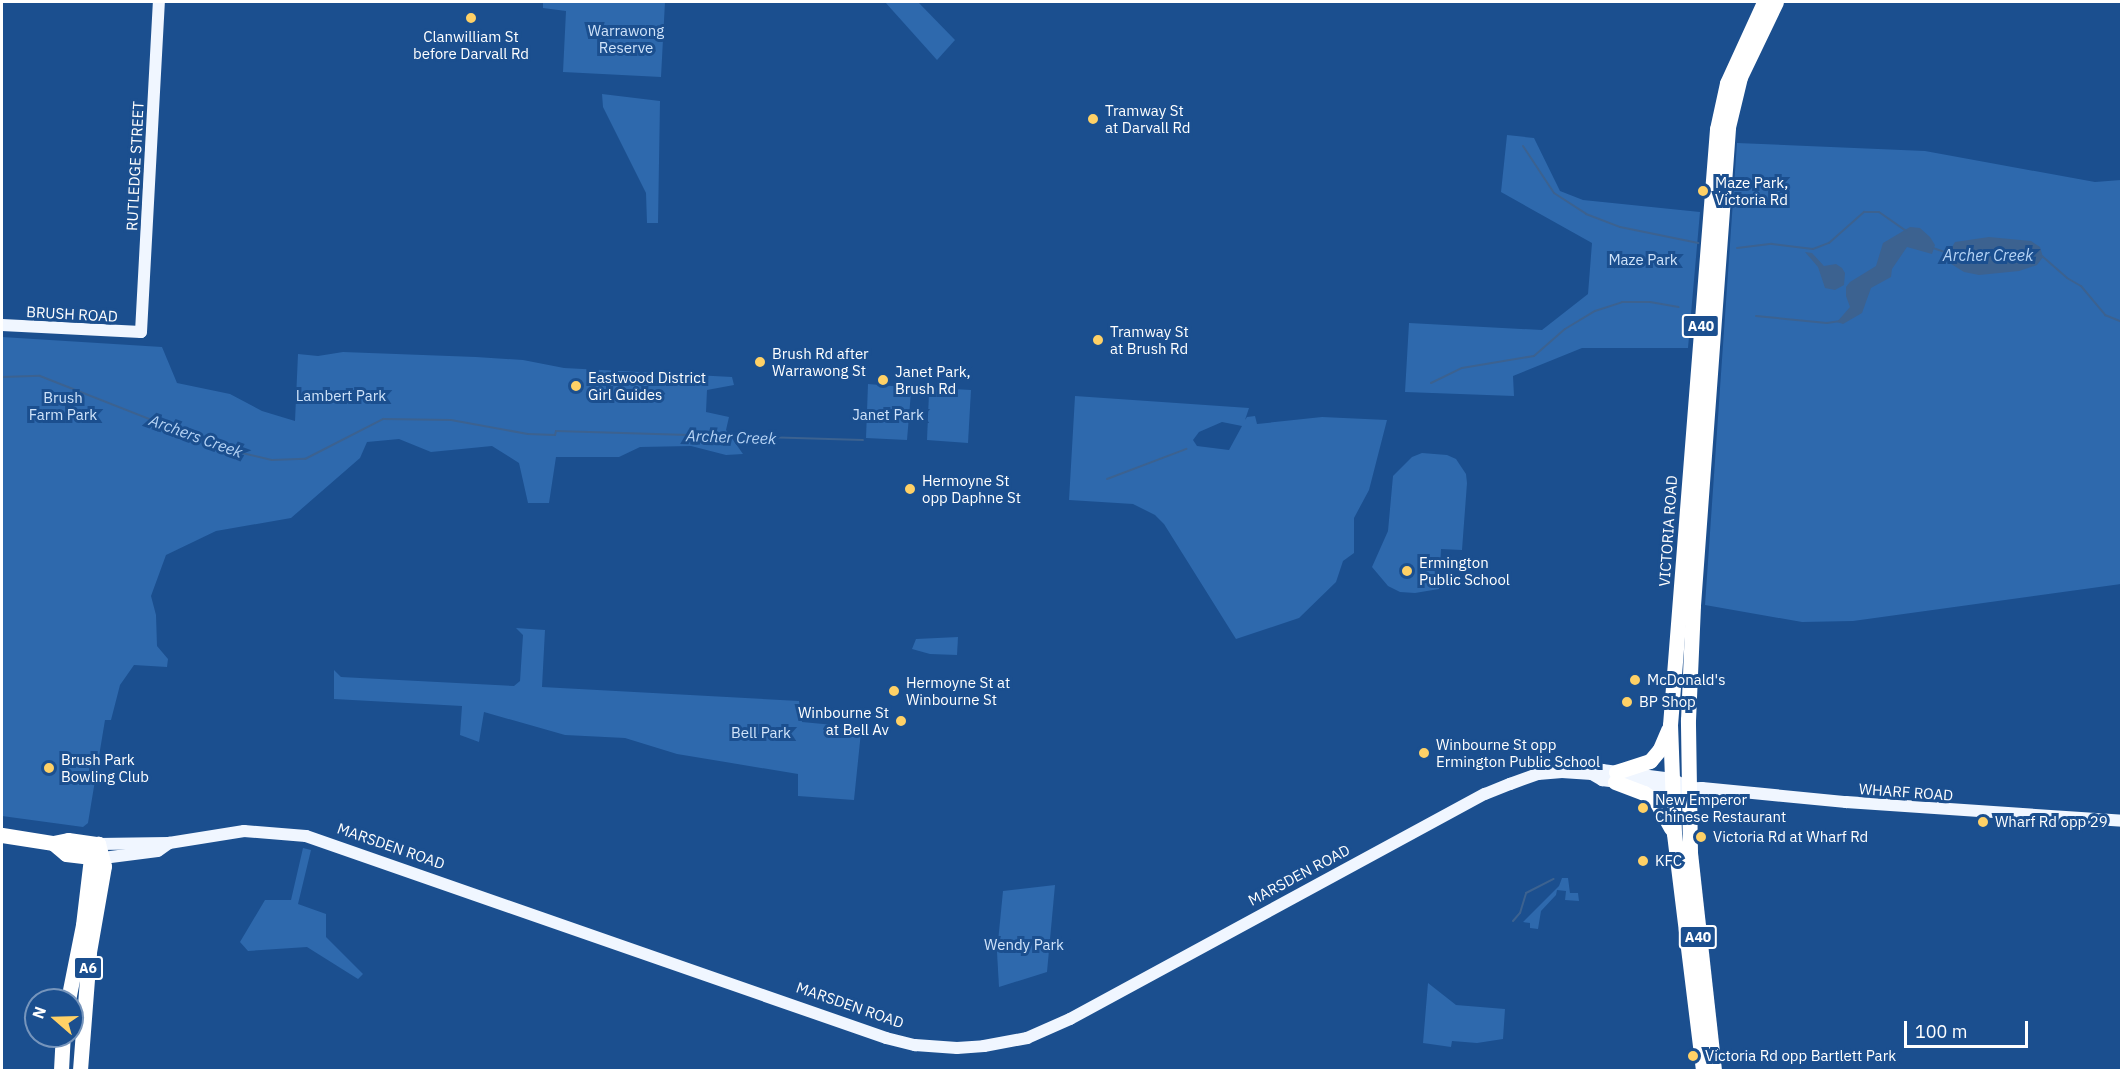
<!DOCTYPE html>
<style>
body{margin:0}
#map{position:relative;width:2123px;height:1072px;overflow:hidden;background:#1b4f8f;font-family:"IBM Plex Sans",sans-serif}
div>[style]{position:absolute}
.green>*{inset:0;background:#2e69ad}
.water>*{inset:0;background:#3c6290}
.stream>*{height:2px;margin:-1px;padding:0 1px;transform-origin:1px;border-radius:1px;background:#3c6290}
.major>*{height:12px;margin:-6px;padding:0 6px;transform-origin:6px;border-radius:6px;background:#f0f6ff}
.highway>*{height:15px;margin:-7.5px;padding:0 7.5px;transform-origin:7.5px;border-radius:7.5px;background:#fff}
.dots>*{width:16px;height:16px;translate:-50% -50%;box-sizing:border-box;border:3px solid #1b4f8f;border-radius:50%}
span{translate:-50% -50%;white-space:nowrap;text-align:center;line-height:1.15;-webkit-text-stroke:6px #1b4f8f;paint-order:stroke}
.shield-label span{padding:2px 4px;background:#1b4f8f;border:2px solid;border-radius:4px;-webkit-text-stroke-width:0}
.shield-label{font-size:14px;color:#fff;font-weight:700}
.park-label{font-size:15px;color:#cfe3fa}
.poi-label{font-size:15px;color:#fff}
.left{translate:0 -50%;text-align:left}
.right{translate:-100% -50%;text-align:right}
.street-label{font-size:15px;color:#fff}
.water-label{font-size:16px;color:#b5d3f5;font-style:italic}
.frame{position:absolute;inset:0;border:3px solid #fff;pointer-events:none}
.north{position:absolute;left:24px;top:988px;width:60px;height:60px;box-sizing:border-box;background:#1b4f8f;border:2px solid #7695bc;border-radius:50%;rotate:290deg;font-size:16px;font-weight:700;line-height:24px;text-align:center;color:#fff}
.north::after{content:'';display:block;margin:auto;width:21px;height:27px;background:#ffd166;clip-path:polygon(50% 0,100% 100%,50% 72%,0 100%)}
.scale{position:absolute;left:1904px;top:1021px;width:124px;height:27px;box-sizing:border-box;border:3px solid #fff;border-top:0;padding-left:8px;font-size:18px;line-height:21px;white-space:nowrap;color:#fff;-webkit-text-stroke:4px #1b4f8f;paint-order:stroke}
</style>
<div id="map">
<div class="green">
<i style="clip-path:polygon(543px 2px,665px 2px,661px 77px,563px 72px,566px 11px,543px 8px)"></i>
<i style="clip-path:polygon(885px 2px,918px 2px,955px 40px,937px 60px)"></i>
<i style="clip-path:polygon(602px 94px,660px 101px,658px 223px,647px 223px,646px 193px,603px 107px)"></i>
<i style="clip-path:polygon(1507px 135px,1534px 138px,1560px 191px,1583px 200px,1700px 212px,1688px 348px,1582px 348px,1513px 376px,1514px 396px,1405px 392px,1409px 323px,1542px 330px,1588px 294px,1592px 243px,1501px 192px)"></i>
<i style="clip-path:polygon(1737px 143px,1925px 151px,2095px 182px,2121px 180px,2121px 584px,1853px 621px,1802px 622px,1705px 605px)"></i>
<i style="clip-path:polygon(2px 337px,162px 347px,177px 383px,230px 394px,262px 411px,295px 421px,298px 354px,318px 356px,343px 352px,476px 357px,523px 360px,564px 368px,732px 377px,734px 385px,707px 390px,706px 412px,729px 417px,726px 430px,743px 454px,726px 455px,691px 446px,640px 447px,619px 457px,556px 457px,549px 503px,528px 503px,519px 463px,492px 446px,431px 452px,399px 439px,367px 442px,360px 458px,291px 518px,216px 531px,166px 555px,151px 596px,156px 615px,157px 646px,168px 659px,167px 667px,134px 665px,120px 685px,111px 720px,105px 720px,88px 823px,83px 827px,2px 816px)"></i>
<i style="clip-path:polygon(868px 384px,904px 387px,911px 392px,907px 440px,866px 438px)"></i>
<i style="clip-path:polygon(936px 388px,971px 390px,968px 443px,927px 440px,929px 393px)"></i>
<i style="clip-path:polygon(evenodd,1075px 396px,1249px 408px,1245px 420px,1247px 417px,1255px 416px,1257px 424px,1322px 417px,1387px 420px,1369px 490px,1354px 518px,1354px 553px,1343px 561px,1336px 582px,1299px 618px,1236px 639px,1164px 524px,1155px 515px,1133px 504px,1069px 500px,1075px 396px,1222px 422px,1242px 426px,1229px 450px,1197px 446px,1193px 440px,1199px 432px,1222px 422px)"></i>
<i style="clip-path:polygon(1422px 453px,1447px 455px,1456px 459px,1466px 474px,1467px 483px,1462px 550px,1441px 549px,1439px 589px,1415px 593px,1400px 592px,1388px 586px,1372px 567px,1388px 531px,1393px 476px,1412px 457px)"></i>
<i style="clip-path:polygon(516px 628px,545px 630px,542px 687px,799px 701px,802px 722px,855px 727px,861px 732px,854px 800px,798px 796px,798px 774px,677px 754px,625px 738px,565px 735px,484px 712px,479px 742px,460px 735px,462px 706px,334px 699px,334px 670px,341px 677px,514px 686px,520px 681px,523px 635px)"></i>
<i style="clip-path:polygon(958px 637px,957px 655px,930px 654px,912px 649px,916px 639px)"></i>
<i style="clip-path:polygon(303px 848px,311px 850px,298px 904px,326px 914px,326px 937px,363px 974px,358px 979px,307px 947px,248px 951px,240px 942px,265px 900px,291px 900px)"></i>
<i style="clip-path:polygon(1562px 878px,1568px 878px,1570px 893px,1578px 893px,1579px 901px,1565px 900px,1566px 891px,1557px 890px,1556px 895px,1541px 911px,1538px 929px,1530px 928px,1530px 923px,1523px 922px,1559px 886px)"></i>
<i style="clip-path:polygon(1055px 885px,1047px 972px,999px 987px,997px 952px,1003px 891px)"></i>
<i style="clip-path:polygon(1428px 983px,1456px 1005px,1505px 1009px,1503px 1039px,1477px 1043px,1452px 1041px,1451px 1047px,1423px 1043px)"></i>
</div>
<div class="water">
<i style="clip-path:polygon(1910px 227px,1920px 228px,1930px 237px,1935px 245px,1932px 254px,1907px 247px,1892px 269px,1891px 277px,1871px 288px,1862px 313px,1843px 324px,1837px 322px,1850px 307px,1846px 296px,1846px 287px,1850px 282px,1876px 266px,1883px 243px)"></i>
<i style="clip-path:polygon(1989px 237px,2031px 241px,2040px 247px,2043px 257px,2037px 265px,2019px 271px,1979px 275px,1964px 272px,1948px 262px,1948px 254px,1955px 242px)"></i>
<i style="clip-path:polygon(1805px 252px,1812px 253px,1824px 266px,1836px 264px,1842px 268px,1845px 273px,1844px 285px,1835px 290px,1825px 288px,1818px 267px)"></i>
</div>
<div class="stream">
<i style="left:1523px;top:146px;width:56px;rotate:56.6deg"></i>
<i style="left:1554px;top:193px;width:38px;rotate:33deg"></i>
<i style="left:1586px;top:214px;width:36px;rotate:21deg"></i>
<i style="left:1620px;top:227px;width:80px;rotate:11.6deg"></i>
<i style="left:1737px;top:248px;width:35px;rotate:-7deg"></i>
<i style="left:1772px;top:244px;width:41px;rotate:7deg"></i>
<i style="left:1813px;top:249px;width:17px;rotate:-21deg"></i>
<i style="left:1829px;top:243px;width:47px;rotate:-41.5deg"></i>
<i style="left:1864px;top:212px;width:15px"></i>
<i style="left:1879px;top:212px;width:33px;rotate:35deg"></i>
<i style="left:1933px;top:248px;width:18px;rotate:19deg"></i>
<i style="left:2042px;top:256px;width:33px;rotate:41deg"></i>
<i style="left:2067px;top:278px;width:16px;rotate:30deg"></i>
<i style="left:2081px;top:286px;width:38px;rotate:50deg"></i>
<i style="left:2105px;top:315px;width:18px;rotate:22deg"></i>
<i style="left:1756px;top:316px;width:71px;rotate:5.6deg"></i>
<i style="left:1827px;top:323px;width:13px;rotate:-9deg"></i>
<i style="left:2px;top:377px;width:38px;rotate:-2deg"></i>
<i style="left:40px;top:376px;width:199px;rotate:21.5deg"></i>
<i style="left:225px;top:449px;width:48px;rotate:13.2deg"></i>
<i style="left:272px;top:460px;width:33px;rotate:-2deg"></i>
<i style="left:305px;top:459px;width:88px;rotate:-27.1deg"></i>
<i style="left:383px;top:419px;width:68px;rotate:0.8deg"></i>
<i style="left:451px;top:420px;width:78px;rotate:10.3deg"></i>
<i style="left:528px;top:434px;width:27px;rotate:2deg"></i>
<i style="left:555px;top:435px;width:4px;rotate:-76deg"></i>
<i style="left:556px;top:431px;width:307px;rotate:1.7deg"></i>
<i style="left:1431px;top:383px;width:34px;rotate:-26deg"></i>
<i style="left:1462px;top:368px;width:73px;rotate:-9.5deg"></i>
<i style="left:1534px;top:356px;width:41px;rotate:-41.1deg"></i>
<i style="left:1565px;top:329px;width:35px;rotate:-31deg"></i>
<i style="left:1595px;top:311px;width:28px;rotate:-18deg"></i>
<i style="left:1622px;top:302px;width:28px"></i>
<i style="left:1650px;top:302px;width:29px;rotate:10deg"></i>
<i style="left:1107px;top:479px;width:85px;rotate:-20.8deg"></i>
<i style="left:1513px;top:921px;width:11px;rotate:-49deg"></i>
<i style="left:1520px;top:913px;width:21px;rotate:-73deg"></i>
<i style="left:1526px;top:893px;width:31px;rotate:-27deg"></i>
</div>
<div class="major">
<i style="left:2px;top:325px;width:139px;rotate:2.9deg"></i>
<i style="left:141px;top:332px;width:330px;rotate:-86.9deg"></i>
<i style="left:1592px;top:774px;width:12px;rotate:31deg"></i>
<i style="left:1602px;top:780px;width:71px;rotate:7.3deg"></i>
<i style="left:1672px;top:789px;width:30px;rotate:-2deg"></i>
<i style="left:1702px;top:788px;width:145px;rotate:5.6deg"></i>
<i style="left:1846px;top:802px;width:277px;rotate:3.9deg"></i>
<i style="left:98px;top:844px;width:71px;rotate:-0.8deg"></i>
<i style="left:169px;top:843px;width:76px;rotate:-9.1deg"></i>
<i style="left:244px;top:831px;width:62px;rotate:4.6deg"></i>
<i style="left:306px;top:836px;width:614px;rotate:19.2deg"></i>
<i style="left:886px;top:1038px;width:30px;rotate:14deg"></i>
<i style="left:915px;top:1045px;width:42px;rotate:4.1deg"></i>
<i style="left:957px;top:1048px;width:27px;rotate:-4deg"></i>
<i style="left:984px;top:1046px;width:44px;rotate:-10.5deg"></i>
<i style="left:1027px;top:1038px;width:47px;rotate:-23.8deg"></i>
<i style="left:1070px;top:1019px;width:472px;rotate:-28.5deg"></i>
<i style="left:1485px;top:794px;width:27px;rotate:-22deg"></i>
<i style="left:1510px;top:784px;width:30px;rotate:-20deg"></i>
<i style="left:1538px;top:774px;width:24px;rotate:-5deg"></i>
<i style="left:1562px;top:772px;width:30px;rotate:4deg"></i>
<i style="left:1592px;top:774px;width:11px;rotate:-22deg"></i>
<i style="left:1602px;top:770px;width:71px;rotate:7.3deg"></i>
<i style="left:1672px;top:779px;width:18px;rotate:27deg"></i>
<i style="left:103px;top:858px;width:55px;rotate:-7.3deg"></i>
<i style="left:158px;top:851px;width:14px;rotate:-36deg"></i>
</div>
<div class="highway">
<i style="left:1616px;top:772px;width:36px;rotate:-18deg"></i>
<i style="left:1650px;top:761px;width:16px;rotate:-50deg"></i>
<i style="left:1660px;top:749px;width:21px;rotate:-67deg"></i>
<i style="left:1615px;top:782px;width:31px;rotate:21deg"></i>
<i style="left:1644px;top:793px;width:14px;rotate:34deg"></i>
<i style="left:1656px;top:801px;width:31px;rotate:61deg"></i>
<i style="left:2px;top:835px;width:52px;rotate:8.9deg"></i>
<i style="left:53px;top:843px;width:15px;rotate:-11deg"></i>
<i style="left:68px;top:840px;width:30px;rotate:8deg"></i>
<i style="left:53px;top:843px;width:17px;rotate:40deg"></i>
<i style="left:66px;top:854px;width:34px;rotate:7deg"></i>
<i style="left:68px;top:1000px;width:76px;rotate:-78.7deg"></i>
<i style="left:83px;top:925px;width:67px;rotate:-83.2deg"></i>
<i style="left:91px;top:858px;width:16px;rotate:-63deg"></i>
<i style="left:61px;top:1070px;width:34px;rotate:-87deg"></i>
<i style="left:80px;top:1070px;width:118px;rotate:-85.6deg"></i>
<i style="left:89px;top:952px;width:87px;rotate:-80.1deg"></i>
<i style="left:104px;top:866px;width:23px;rotate:-105deg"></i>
<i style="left:1703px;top:1070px;width:239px;rotate:-97deg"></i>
<i style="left:1674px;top:833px;width:108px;rotate:-92.1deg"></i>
<i style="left:1670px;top:725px;width:598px;rotate:-85.49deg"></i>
<i style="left:1717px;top:129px;width:47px;rotate:-77.7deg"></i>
<i style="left:1727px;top:83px;width:89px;rotate:-65.4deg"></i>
<i style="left:1714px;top:1070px;width:219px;rotate:-96.3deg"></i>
<i style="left:1690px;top:852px;width:132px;rotate:-90.9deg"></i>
<i style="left:1688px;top:720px;width:115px;rotate:-87.5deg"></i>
<i style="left:1693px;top:605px;width:479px;rotate:-85.8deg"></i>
<i style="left:1728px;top:127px;width:51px;rotate:-76.5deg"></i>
<i style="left:1740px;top:77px;width:83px;rotate:-64.4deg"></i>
</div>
<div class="dots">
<i style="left:471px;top:18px;background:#ffd166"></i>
<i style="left:1093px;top:119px;background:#ffd166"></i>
<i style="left:1703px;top:191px;background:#ffd166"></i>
<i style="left:1098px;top:340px;background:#ffd166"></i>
<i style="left:760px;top:362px;background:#ffd166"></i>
<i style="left:883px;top:380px;background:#ffd166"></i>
<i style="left:576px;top:386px;background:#ffd166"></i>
<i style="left:910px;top:489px;background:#ffd166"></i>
<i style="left:1407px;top:571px;background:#ffd166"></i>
<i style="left:1635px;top:680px;background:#ffd166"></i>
<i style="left:894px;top:691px;background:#ffd166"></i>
<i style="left:1627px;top:702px;background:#ffd166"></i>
<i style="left:901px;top:721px;background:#ffd166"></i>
<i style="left:1424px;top:753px;background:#ffd166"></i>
<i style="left:49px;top:768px;background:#ffd166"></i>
<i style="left:1643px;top:808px;background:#ffd166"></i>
<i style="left:1983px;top:822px;background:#ffd166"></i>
<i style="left:1701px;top:837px;background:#ffd166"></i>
<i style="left:1643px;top:861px;background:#ffd166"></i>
<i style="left:1693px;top:1056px;background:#ffd166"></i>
</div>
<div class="shield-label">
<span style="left:1701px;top:326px">A40</span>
<span style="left:1698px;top:937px">A40</span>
<span style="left:88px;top:968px">A6</span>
</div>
<div class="park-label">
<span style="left:626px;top:39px">Warrawong<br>Reserve</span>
<span style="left:1643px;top:260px">Maze Park</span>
<span style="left:341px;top:396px">Lambert Park</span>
<span style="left:63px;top:406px">Brush<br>Farm Park</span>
<span style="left:888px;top:415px">Janet Park</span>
<span style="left:761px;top:733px">Bell Park</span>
<span style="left:1024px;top:945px">Wendy Park</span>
</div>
<div class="poi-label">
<span style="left:471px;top:45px">Clanwilliam St<br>before Darvall Rd</span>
<span class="left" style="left:1105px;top:119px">Tramway St<br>at Darvall Rd</span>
<span class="left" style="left:1715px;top:191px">Maze Park,<br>Victoria Rd</span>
<span class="left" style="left:1110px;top:340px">Tramway St<br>at Brush Rd</span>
<span class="left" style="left:772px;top:362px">Brush Rd after<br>Warrawong St</span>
<span class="left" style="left:895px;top:380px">Janet Park,<br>Brush Rd</span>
<span class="left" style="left:588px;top:386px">Eastwood District<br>Girl Guides</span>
<span class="left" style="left:922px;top:489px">Hermoyne St<br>opp Daphne St</span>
<span class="left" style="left:1419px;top:571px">Ermington<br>Public School</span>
<span class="left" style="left:1647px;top:680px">McDonald's</span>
<span class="left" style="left:906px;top:691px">Hermoyne St at<br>Winbourne St</span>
<span class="left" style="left:1639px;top:702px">BP Shop</span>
<span class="right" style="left:889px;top:721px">Winbourne St<br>at Bell Av</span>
<span class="left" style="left:1436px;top:753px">Winbourne St opp<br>Ermington Public School</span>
<span class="left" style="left:61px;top:768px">Brush Park<br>Bowling Club</span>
<span class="left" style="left:1655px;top:808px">New Emperor<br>Chinese Restaurant</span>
<span class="left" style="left:1995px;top:822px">Wharf Rd opp 29</span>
<span class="left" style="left:1713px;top:837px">Victoria Rd at Wharf Rd</span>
<span class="left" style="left:1655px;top:861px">KFC</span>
<span class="left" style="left:1705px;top:1056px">Victoria Rd opp Bartlett Park</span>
</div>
<div class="street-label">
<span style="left:135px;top:166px;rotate:-87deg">RUTLEDGE STREET</span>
<span style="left:72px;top:314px;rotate:3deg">BRUSH ROAD</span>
<span style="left:1668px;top:531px;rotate:-86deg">VICTORIA ROAD</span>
<span style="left:1906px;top:792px;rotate:4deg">WHARF ROAD</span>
<span style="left:391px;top:846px;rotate:19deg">MARSDEN ROAD</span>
<span style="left:1299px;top:875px;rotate:-28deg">MARSDEN ROAD</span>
<span style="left:850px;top:1005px;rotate:19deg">MARSDEN ROAD</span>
</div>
<div class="water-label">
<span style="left:1988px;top:255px">Archer Creek</span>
<span style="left:196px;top:436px;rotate:20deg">Archers Creek</span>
<span style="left:731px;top:437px;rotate:2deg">Archer Creek</span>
</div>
<div class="frame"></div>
<div class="north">N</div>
<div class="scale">100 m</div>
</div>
